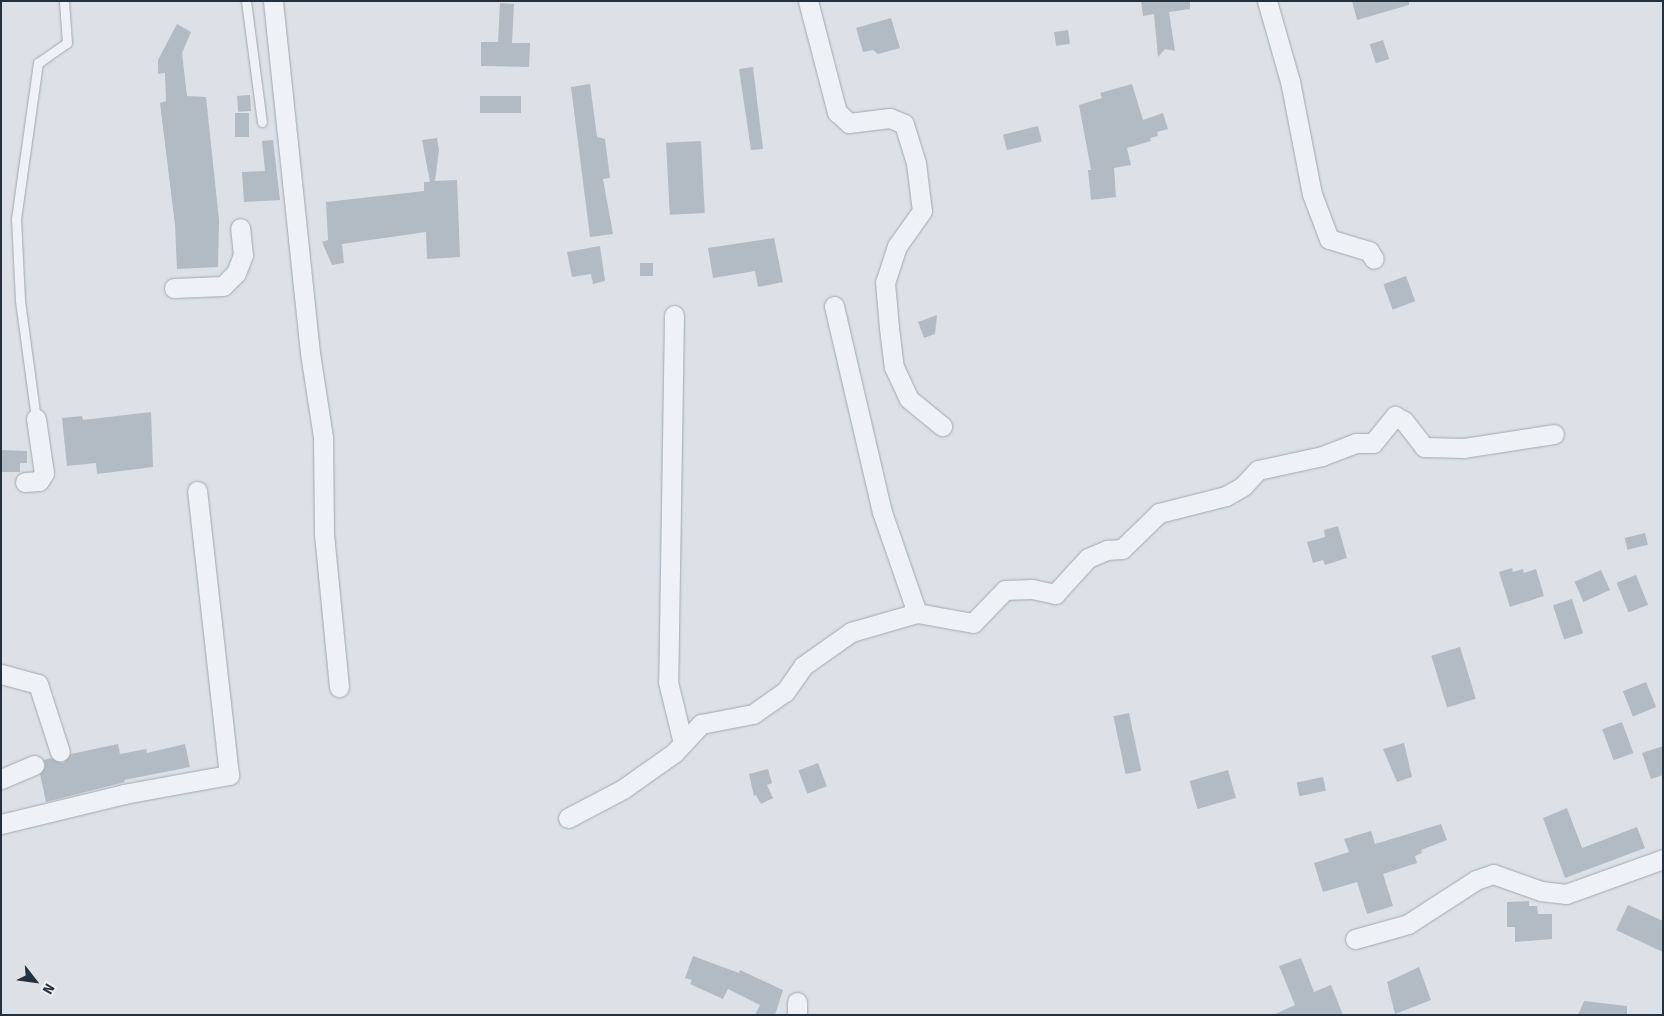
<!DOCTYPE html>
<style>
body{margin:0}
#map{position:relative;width:1664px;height:1016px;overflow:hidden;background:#dbe1e6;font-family:"Fira Sans",sans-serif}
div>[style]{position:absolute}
.building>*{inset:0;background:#b2bac3;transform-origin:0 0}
.roads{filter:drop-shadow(0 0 1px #a1a8b0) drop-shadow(0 0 1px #a1a8b0)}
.service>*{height:9px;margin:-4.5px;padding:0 4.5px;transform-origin:4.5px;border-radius:4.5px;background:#eef1f5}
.minor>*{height:19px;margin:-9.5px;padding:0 9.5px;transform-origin:9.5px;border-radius:9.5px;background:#eef1f5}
span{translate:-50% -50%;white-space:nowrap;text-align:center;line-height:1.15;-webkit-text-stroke:5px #eaeff4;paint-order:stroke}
.frame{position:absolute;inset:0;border:2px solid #25303d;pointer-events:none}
.north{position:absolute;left:10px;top:956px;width:50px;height:50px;-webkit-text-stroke:4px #eaeff4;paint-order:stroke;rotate:120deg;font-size:14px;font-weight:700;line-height:20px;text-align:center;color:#25303d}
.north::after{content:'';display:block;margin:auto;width:18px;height:22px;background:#25303d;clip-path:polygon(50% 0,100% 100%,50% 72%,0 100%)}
</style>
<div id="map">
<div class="building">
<i style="clip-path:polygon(1141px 1px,1190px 1px,1190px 9px,1169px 12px,1175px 51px,1165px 49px,1158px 57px,1154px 14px,1143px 16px)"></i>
<i style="clip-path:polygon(1352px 1px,1409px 1px,1409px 5px,1357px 20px)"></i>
<i style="clip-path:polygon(500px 3px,514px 4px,512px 43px,530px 43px,529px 67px,481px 66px,481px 42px,498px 42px)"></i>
<i style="clip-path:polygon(891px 18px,900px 48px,878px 54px,873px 50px,863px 52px,856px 28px)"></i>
<i style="clip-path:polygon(177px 24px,191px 32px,182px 53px,187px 96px,206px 97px,219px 220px,218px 267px,177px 269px,175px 225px,160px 103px,166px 101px,165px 73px,158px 74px,158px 60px)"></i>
<i style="left:1068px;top:30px;width:14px;height:14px;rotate:82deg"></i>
<i style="left:1383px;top:40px;width:20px;height:14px;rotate:72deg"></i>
<i style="clip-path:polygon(753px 67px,763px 149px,751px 150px,739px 69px)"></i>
<i style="clip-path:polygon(590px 84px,597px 137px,605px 139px,610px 178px,603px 179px,613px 234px,590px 237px,571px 87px)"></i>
<i style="clip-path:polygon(1132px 84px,1143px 120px,1163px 113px,1168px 129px,1157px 132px,1158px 136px,1150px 138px,1151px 141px,1127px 148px,1131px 165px,1114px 168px,1116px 197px,1091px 200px,1088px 170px,1091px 170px,1079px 105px,1102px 98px,1100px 93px)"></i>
<i style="left:250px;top:95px;width:16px;height:13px;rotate:86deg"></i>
<i style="left:480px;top:96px;width:41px;height:17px"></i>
<i style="left:235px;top:113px;width:14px;height:24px"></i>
<i style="left:1038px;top:126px;width:16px;height:36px;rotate:76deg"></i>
<i style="clip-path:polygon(437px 138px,439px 150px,435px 181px,457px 180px,460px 257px,427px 259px,426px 232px,342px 244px,344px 263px,332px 265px,322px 242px,328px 240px,326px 202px,424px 191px,424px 182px,430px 182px,422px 140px)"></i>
<i style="clip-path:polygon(273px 140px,280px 200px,244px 202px,242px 172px,265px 171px,262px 141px)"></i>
<i style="left:701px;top:141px;width:72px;height:35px;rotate:87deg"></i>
<i style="clip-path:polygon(774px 238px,783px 282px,758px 287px,755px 271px,713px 278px,708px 248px)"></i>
<i style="clip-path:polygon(600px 246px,605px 281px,593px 284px,591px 274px,572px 277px,567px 252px)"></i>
<i style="left:640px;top:263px;width:13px;height:13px"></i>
<i style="left:1406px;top:276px;width:27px;height:24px;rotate:70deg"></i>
<i style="clip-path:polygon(937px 315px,935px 334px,924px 338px,918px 322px)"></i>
<i style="clip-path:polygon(151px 412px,153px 467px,97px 474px,96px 463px,67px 466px,62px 418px,82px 416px,83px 420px)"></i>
<i style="clip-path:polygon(1px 450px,27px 451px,27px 463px,20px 463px,20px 472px,1px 472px)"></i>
<i style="clip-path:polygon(1338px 526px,1347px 558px,1325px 565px,1323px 560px,1313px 563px,1307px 542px,1325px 537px,1324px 530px)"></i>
<i style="left:1645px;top:533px;width:12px;height:21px;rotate:76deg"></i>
<i style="clip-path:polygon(1512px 568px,1513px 572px,1523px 569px,1524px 573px,1536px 569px,1544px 596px,1510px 607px,1499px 572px)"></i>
<i style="left:1601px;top:570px;width:22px;height:29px;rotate:66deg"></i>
<i style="left:1636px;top:575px;width:32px;height:21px;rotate:68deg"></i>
<i style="left:1572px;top:599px;width:36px;height:20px;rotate:72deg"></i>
<i style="left:1460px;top:647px;width:54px;height:30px;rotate:73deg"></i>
<i style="left:1646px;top:682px;width:27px;height:25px;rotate:68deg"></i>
<i style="left:1129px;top:713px;width:59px;height:16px;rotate:78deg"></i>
<i style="left:1622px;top:722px;width:33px;height:21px;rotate:70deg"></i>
<i style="clip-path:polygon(1404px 743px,1412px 777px,1397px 782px,1383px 749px)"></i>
<i style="clip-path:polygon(118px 744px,120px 754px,146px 749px,147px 753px,185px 744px,190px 767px,124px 780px,125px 782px,46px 802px,40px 774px,45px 767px,44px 760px,51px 758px,63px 763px,71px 754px)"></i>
<i style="clip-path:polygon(1663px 746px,1663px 775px,1651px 779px,1642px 753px)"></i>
<i style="left:818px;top:763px;width:25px;height:21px;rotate:69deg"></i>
<i style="clip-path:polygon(768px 769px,772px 783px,767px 785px,773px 798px,761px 804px,756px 795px,754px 796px,749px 774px)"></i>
<i style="left:1228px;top:770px;width:29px;height:40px;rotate:74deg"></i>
<i style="left:1323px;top:777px;width:14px;height:27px;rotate:78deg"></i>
<i style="clip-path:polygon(1567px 808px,1582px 848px,1637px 827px,1645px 848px,1565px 878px,1543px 818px)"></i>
<i style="clip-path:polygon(1441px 824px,1447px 840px,1421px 850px,1422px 853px,1415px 856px,1417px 863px,1383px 874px,1393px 906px,1367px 914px,1357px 882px,1323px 892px,1314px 863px,1349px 852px,1344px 839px,1371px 831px,1375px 844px)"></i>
<i style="clip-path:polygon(1529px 901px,1529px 906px,1537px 906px,1538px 914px,1552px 914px,1552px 939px,1515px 942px,1515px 927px,1507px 927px,1507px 902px)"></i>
<i style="clip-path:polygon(1628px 905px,1663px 921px,1663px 952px,1616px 930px)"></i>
<i style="clip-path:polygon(693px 956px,739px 973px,740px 970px,783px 990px,775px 1015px,755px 1015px,760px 1005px,728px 989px,723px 999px,690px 984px,692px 980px,685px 978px)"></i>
<i style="clip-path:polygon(1301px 958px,1314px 992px,1331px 985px,1343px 1015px,1273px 1015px,1295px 1005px,1279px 966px)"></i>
<i style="clip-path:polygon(1419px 967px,1431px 1000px,1395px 1014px,1387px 982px)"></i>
<i style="clip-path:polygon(1584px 1001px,1627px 1006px,1627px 1015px,1578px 1015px)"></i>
</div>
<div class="roads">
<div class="service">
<i style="left:246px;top:1px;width:122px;rotate:82.5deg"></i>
<i style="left:36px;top:419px;width:120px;rotate:-97.7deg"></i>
<i style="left:20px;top:300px;width:81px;rotate:-92.8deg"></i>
<i style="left:16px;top:219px;width:158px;rotate:-82deg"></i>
<i style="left:38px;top:63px;width:35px;rotate:-35deg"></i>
<i style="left:67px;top:43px;width:42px;rotate:-94.1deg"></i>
</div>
<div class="minor">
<i style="left:273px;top:1px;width:354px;rotate:84deg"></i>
<i style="left:310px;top:353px;width:85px;rotate:81.2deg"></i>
<i style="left:323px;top:437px;width:97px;rotate:89.4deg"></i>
<i style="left:324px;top:534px;width:154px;rotate:84.4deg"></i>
<i style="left:808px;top:1px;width:115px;rotate:75.4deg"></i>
<i style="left:837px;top:112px;width:16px;rotate:43deg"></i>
<i style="left:849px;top:123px;width:41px;rotate:-7deg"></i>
<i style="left:890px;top:118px;width:15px;rotate:23deg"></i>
<i style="left:904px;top:124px;width:41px;rotate:72.9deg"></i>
<i style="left:916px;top:163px;width:48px;rotate:82.9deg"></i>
<i style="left:922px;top:211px;width:43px;rotate:125.5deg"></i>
<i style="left:897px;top:246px;width:38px;rotate:108deg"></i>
<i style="left:885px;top:282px;width:46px;rotate:85deg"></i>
<i style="left:889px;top:328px;width:39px;rotate:83deg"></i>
<i style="left:894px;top:367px;width:35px;rotate:65deg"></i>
<i style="left:909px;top:399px;width:43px;rotate:39.3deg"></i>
<i style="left:1267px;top:1px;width:83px;rotate:74deg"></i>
<i style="left:1290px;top:81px;width:115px;rotate:79deg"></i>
<i style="left:1312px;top:194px;width:48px;rotate:69.3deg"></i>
<i style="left:1329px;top:239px;width:42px;rotate:16.7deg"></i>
<i style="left:1369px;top:251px;width:9px;rotate:58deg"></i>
<i style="left:174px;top:288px;width:49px;rotate:-2.3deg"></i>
<i style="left:223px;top:286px;width:18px;rotate:-45deg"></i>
<i style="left:236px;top:273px;width:19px;rotate:-69deg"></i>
<i style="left:243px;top:255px;width:27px;rotate:-96deg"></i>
<i style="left:834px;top:306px;width:212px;rotate:76.9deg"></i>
<i style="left:882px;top:512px;width:107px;rotate:70.9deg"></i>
<i style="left:674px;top:315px;width:367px;rotate:90.9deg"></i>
<i style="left:668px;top:682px;width:63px;rotate:76.2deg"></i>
<i style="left:25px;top:482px;width:14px;rotate:-4deg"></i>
<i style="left:39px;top:481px;width:9px;rotate:-58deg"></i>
<i style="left:44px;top:473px;width:55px;rotate:-98.4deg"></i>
<i style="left:1px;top:674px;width:38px;rotate:15deg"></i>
<i style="left:38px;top:684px;width:71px;rotate:72.1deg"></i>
<i style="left:1px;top:779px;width:36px;rotate:-23deg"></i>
<i style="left:568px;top:818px;width:62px;rotate:-27.8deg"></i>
<i style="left:623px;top:789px;width:62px;rotate:-35.2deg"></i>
<i style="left:674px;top:753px;width:40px;rotate:-47deg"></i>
<i style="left:701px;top:724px;width:53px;rotate:-10.9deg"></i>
<i style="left:753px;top:714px;width:39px;rotate:-35deg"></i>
<i style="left:785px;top:692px;width:32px;rotate:-55deg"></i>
<i style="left:803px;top:666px;width:59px;rotate:-35.3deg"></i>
<i style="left:851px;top:632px;width:69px;rotate:-16.1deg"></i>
<i style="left:917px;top:613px;width:57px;rotate:10.1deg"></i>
<i style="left:973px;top:623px;width:46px;rotate:-45.9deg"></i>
<i style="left:1005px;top:590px;width:27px;rotate:-2deg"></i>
<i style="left:1032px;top:589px;width:24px;rotate:12deg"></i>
<i style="left:1055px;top:594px;width:49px;rotate:-47.5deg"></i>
<i style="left:1088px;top:558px;width:21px;rotate:-23deg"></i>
<i style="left:1107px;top:550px;width:15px;rotate:-4deg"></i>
<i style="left:1122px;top:549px;width:52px;rotate:-44.2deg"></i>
<i style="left:1159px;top:513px;width:69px;rotate:-14.2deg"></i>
<i style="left:1226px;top:496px;width:20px;rotate:-30deg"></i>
<i style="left:1243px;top:486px;width:22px;rotate:-47deg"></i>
<i style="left:1258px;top:470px;width:66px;rotate:-12.3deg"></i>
<i style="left:1322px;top:456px;width:36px;rotate:-21deg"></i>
<i style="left:1356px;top:443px;width:17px"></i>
<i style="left:1373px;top:443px;width:35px;rotate:-51deg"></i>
<i style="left:1395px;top:416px;width:10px;rotate:29deg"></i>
<i style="left:1404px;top:421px;width:33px;rotate:52deg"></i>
<i style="left:1424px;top:447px;width:40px;rotate:1.4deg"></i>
<i style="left:1464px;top:448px;width:91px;rotate:-8.8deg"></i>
<i style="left:1px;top:824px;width:127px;rotate:-13.7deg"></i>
<i style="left:124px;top:794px;width:107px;rotate:-10.3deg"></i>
<i style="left:229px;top:775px;width:286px;rotate:-96.4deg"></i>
<i style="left:1355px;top:939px;width:55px;rotate:-15.8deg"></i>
<i style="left:1408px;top:924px;width:81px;rotate:-32.9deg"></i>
<i style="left:1476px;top:880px;width:18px;rotate:-19deg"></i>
<i style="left:1493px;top:874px;width:51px;rotate:19.5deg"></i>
<i style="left:1541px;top:891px;width:25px;rotate:7deg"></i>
<i style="left:1566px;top:894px;width:103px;rotate:-19.8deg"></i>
<i style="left:797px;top:1002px;width:13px;rotate:90deg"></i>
</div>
</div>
<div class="frame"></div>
<div class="north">N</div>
</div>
